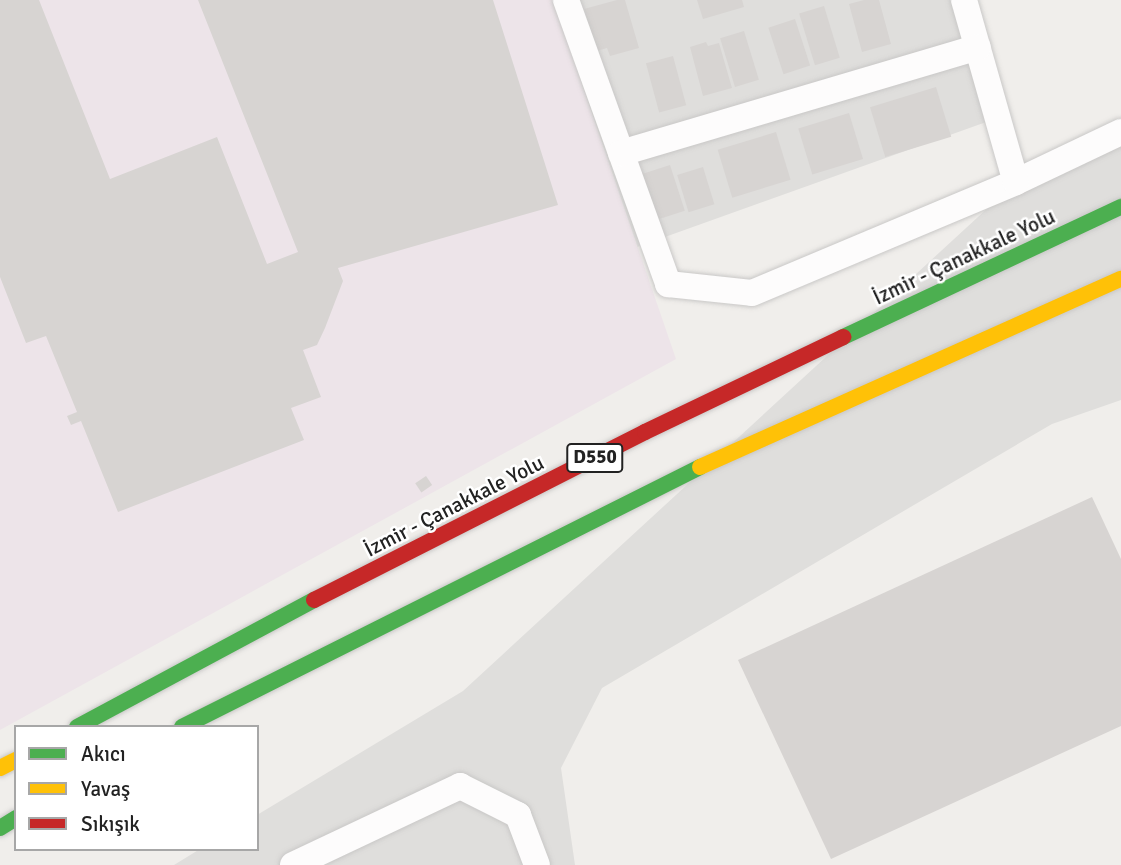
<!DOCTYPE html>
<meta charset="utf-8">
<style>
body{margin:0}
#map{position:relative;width:1121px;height:865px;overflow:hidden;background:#f0eeeb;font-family:Signika,sans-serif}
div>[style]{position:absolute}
.residential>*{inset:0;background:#dfdedc}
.industrial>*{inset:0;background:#ede4e9}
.building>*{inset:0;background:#d7d4d2;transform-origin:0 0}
.roads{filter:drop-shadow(0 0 2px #c9c8c7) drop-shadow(0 0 2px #c9c8c7)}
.street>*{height:26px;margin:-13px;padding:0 13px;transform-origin:13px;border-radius:13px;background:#fdfcfc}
.fast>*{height:16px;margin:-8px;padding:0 8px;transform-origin:8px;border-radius:8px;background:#4caf50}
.slow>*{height:16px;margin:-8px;padding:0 8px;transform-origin:8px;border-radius:8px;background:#ffc107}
.jam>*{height:16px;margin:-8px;padding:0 8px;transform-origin:8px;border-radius:8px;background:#c62828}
span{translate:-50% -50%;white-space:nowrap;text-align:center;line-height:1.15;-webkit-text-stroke:5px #fff;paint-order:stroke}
.shield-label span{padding:2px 5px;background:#fff;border:2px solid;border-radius:5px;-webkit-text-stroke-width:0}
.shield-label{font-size:19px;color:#222;font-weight:700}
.street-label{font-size:21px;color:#222}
.legend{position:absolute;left:14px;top:725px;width:245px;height:126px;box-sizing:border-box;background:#fff;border:2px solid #a7a7a7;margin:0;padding:9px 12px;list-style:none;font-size:21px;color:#222}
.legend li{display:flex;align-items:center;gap:14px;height:35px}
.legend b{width:35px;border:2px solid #a7a7a7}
</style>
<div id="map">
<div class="residential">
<i style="clip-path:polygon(553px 0,963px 0,1003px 116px,637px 247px)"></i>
<i style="clip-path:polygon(1121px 141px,1121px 400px,1052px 424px,602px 688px,561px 768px,575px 865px,174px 865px,200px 849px,257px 849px,257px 815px,463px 691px,1016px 182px)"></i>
</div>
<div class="industrial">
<i style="clip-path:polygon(0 0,553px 0,676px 359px,0 730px)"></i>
</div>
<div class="building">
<i style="clip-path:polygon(0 0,39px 0,110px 179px,217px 137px,267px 264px,298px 252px,198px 0,493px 0,558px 205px,338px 268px,343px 281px,325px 328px,317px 345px,303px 350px,321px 397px,291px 408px,304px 440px,118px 512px,81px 421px,71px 425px,67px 416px,77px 412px,46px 336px,26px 343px,0 277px)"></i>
<i style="clip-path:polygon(617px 0,625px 0,639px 48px,610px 56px,607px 48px,596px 51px,584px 9px)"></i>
<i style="clip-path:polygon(697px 0,742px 0,744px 7px,703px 19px)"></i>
<i style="clip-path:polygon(864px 0,879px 0,891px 44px,862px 52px,849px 4px)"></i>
<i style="left:824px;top:6px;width:54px;height:26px;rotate:73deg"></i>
<i style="left:795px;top:19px;width:49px;height:28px;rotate:72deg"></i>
<i style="left:744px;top:31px;width:51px;height:25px;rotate:73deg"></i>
<i style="clip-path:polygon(706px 42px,708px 46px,719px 43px,732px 88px,703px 96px,690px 47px)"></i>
<i style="left:673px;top:56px;width:51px;height:28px;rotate:75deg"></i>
<i style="left:936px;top:87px;width:52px;height:69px;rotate:73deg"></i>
<i style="left:849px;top:113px;width:48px;height:53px;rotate:73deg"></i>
<i style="left:776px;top:132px;width:50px;height:61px;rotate:73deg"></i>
<i style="left:670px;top:165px;width:48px;height:31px;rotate:72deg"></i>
<i style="left:703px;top:167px;width:39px;height:27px;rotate:73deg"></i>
<i style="left:426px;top:476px;width:11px;height:13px;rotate:56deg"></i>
<i style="clip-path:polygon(1092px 497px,1121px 559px,1121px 726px,831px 859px,738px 660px)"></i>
</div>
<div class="roads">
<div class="street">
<i style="left:566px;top:0;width:302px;rotate:70.2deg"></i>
<i style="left:668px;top:284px;width:84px;rotate:6.1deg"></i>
<i style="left:752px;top:293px;width:286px;rotate:-22.8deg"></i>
<i style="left:1016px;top:182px;width:116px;rotate:-25.5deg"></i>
<i style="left:964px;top:0;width:189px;rotate:74.1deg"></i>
<i style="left:621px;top:153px;width:372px;rotate:-16.5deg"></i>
<i style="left:293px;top:865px;width:185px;rotate:-25.3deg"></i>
<i style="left:460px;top:786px;width:65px;rotate:26.6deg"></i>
<i style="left:518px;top:815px;width:53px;rotate:69.2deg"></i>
</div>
<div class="fast">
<i style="left:843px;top:337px;width:307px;rotate:-25.1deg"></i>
<i style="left:77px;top:727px;width:269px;rotate:-28.2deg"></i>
<i style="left:182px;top:727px;width:580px;rotate:-26.65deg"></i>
<i style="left:0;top:828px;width:19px;rotate:-32deg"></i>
</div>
<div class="slow">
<i style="left:700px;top:467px;width:461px;rotate:-24.1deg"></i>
<i style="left:0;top:768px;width:18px;rotate:-27deg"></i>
</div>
<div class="jam">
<i style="left:314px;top:600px;width:371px;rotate:-26.9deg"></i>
<i style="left:645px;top:432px;width:220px;rotate:-25.6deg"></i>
</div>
</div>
<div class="shield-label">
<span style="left:595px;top:458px">D550</span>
</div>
<div class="street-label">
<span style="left:964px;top:257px;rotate:-25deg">İzmir - Çanakkale Yolu</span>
<span style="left:454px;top:506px;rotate:-27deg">İzmir - Çanakkale Yolu</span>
</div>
<ul class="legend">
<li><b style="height:9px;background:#4caf50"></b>Akıcı</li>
<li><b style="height:9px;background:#ffc107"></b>Yavaş</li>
<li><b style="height:9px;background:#c62828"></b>Sıkışık</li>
</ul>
</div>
